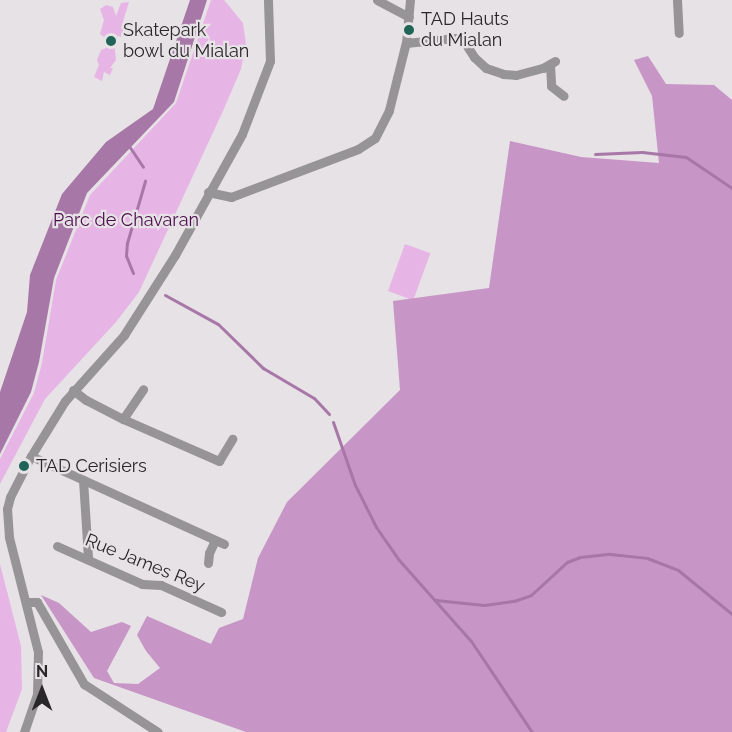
<!DOCTYPE html>
<style>
body{margin:0}
#map{position:relative;width:732px;height:732px;overflow:hidden;background:#e7e2e6;font-family:Raleway,sans-serif}
div>[style]{position:absolute}
.green>*{inset:0;background:#e7b4e6;transform-origin:0 0}
.forest>*{inset:0;background:#c795c6}
.water>*{inset:0;background:#a777a7}
.stream>*{height:3px;margin:-1.5px;padding:0 1.5px;transform-origin:1.5px;border-radius:1.5px;background:#a777a7}
.minor>*{height:9px;margin:-4.5px;padding:0 4.5px;transform-origin:4.5px;border-radius:4.5px;background:#969496}
.dots>*{width:16px;height:16px;translate:-50% -50%;box-sizing:border-box;border:3px solid #e7e2e6;border-radius:50%}
span{translate:-50% -50%;white-space:nowrap;text-align:center;line-height:1.15;-webkit-text-stroke:4.5px #e7e2e6;paint-order:stroke}
.poi-label{font-size:18px;color:#292729}
.left{translate:0 -50%;text-align:left}
.park-label{font-size:18px;color:#4a0d4c}
.street-label{font-size:18px;color:#292729}
.north{position:absolute;left:12px;top:660px;width:60px;height:60px;-webkit-text-stroke:4px #e7e2e6;paint-order:stroke;rotate:0deg;font-size:16px;font-weight:700;line-height:24px;text-align:center;color:#292729}
.north::after{content:'';display:block;margin:auto;width:21px;height:27px;background:#292729;clip-path:polygon(50% 0,100% 100%,50% 72%,0 100%)}
</style>
<div id="map">
<div class="green">
<i style="clip-path:polygon(211px 0,224px 0,243px 23px,246px 44px,241px 69px,223px 111px,139px 292px,116px 322px,45px 399px,0 484px,0 459px,34px 393px,42px 363px,56px 280px,90px 195px,176px 103px)"></i>
<i style="clip-path:polygon(129px 2px,121px 28px,124px 30px,121px 37px,118px 36px,114px 40px,116px 60px,110px 68px,113px 68px,110px 75px,104px 72px,102px 81px,94px 77px,99px 65px,97px 60px,101px 50px,106px 48px,107px 39px,100px 34px,104px 20px,100px 9px,106px 5px,113px 7px,116px 16px,121px 3px)"></i>
<i style="left:405px;top:244px;width:27px;height:50px;rotate:20deg"></i>
<i style="clip-path:polygon(0 564px,21px 646px,22px 689px,6px 732px,0 732px)"></i>
</div>
<div class="forest">
<i style="clip-path:polygon(648px 56px,666px 84px,714px 85px,732px 100px,732px 732px,246px 732px,94px 678px,41px 595px,59px 603px,91px 632px,122px 622px,131px 626px,107px 671px,114px 683px,138px 684px,160px 668px,146px 651px,137px 635px,147px 616px,211px 644px,219px 628px,243px 619px,258px 558px,287px 502px,400px 390px,393px 301px,489px 288px,510px 141px,581px 157px,659px 163px,652px 96px,634px 60px)"></i>
</div>
<div class="water">
<i style="clip-path:polygon(190px 0,207px 0,174px 102px,87px 193px,54px 278px,39px 362px,31px 392px,0 454px,0 392px,27px 312px,30px 275px,62px 194px,106px 142px,153px 109px)"></i>
</div>
<div class="stream">
<i style="left:129px;top:146px;width:25px;rotate:56deg"></i>
<i style="left:595px;top:154px;width:47px;rotate:-2.4deg"></i>
<i style="left:642px;top:152px;width:44px;rotate:6.5deg"></i>
<i style="left:686px;top:157px;width:55px;rotate:34deg"></i>
<i style="left:133px;top:273px;width:18px;rotate:-112deg"></i>
<i style="left:126px;top:256px;width:13px;rotate:-86deg"></i>
<i style="left:127px;top:243px;width:65px;rotate:-73.8deg"></i>
<i style="left:165px;top:295px;width:60px;rotate:28.7deg"></i>
<i style="left:218px;top:324px;width:63px;rotate:44.4deg"></i>
<i style="left:263px;top:368px;width:59px;rotate:30.5deg"></i>
<i style="left:314px;top:398px;width:22px;rotate:47deg"></i>
<i style="left:333px;top:422px;width:67px;rotate:70.8deg"></i>
<i style="left:355px;top:485px;width:47px;rotate:63.4deg"></i>
<i style="left:376px;top:527px;width:40px;rotate:55.1deg"></i>
<i style="left:399px;top:560px;width:108px;rotate:48.4deg"></i>
<i style="left:471px;top:641px;width:110px;rotate:56.2deg"></i>
<i style="left:436px;top:600px;width:48px;rotate:5.9deg"></i>
<i style="left:484px;top:605px;width:30px;rotate:-8deg"></i>
<i style="left:514px;top:601px;width:18px;rotate:-19deg"></i>
<i style="left:531px;top:595px;width:49px;rotate:-42.5deg"></i>
<i style="left:567px;top:562px;width:14px;rotate:-21deg"></i>
<i style="left:580px;top:557px;width:30px;rotate:-6deg"></i>
<i style="left:610px;top:554px;width:37px;rotate:6deg"></i>
<i style="left:647px;top:558px;width:33px;rotate:21deg"></i>
<i style="left:678px;top:570px;width:70px;rotate:39.2deg"></i>
</div>
<div class="minor">
<i style="left:377px;top:0;width:36px;rotate:28deg"></i>
<i style="left:677px;top:0;width:33px;rotate:87deg"></i>
<i style="left:406px;top:43px;width:49px;rotate:-5.8deg"></i>
<i style="left:455px;top:38px;width:11px;rotate:27deg"></i>
<i style="left:465px;top:43px;width:17px;rotate:57deg"></i>
<i style="left:474px;top:57px;width:16px;rotate:43deg"></i>
<i style="left:486px;top:68px;width:18px;rotate:19deg"></i>
<i style="left:503px;top:74px;width:13px;rotate:4deg"></i>
<i style="left:516px;top:75px;width:28px;rotate:-15deg"></i>
<i style="left:543px;top:68px;width:14px;rotate:-30deg"></i>
<i style="left:550px;top:64px;width:22px;rotate:87deg"></i>
<i style="left:551px;top:86px;width:16px;rotate:38deg"></i>
<i style="left:208px;top:192px;width:24px;rotate:12deg"></i>
<i style="left:231px;top:197px;width:136px;rotate:-20.7deg"></i>
<i style="left:358px;top:149px;width:20px;rotate:-33deg"></i>
<i style="left:375px;top:138px;width:31px;rotate:-63deg"></i>
<i style="left:389px;top:110px;width:33px;rotate:-76deg"></i>
<i style="left:397px;top:78px;width:36px;rotate:-76deg"></i>
<i style="left:406px;top:43px;width:43px;rotate:-84.7deg"></i>
<i style="left:73px;top:390px;width:16px;rotate:38deg"></i>
<i style="left:86px;top:400px;width:42px;rotate:27.2deg"></i>
<i style="left:123px;top:419px;width:105px;rotate:23.6deg"></i>
<i style="left:219px;top:461px;width:26px;rotate:-59deg"></i>
<i style="left:123px;top:419px;width:36px;rotate:-56deg"></i>
<i style="left:31px;top:456px;width:212px;rotate:24.5deg"></i>
<i style="left:83px;top:480px;width:77px;rotate:86.3deg"></i>
<i style="left:57px;top:546px;width:93px;rotate:24.1deg"></i>
<i style="left:142px;top:584px;width:19px;rotate:3deg"></i>
<i style="left:161px;top:585px;width:66px;rotate:24.2deg"></i>
<i style="left:208px;top:563px;width:10px;rotate:-84deg"></i>
<i style="left:209px;top:553px;width:14px;rotate:-65deg"></i>
<i style="left:26px;top:602px;width:11px"></i>
<i style="left:37px;top:602px;width:95px;rotate:60.2deg"></i>
<i style="left:84px;top:684px;width:88px;rotate:33deg"></i>
<i style="left:24px;top:732px;width:39px;rotate:-71deg"></i>
<i style="left:37px;top:695px;width:43px;rotate:-88.7deg"></i>
<i style="left:38px;top:652px;width:119px;rotate:-104.2deg"></i>
<i style="left:9px;top:537px;width:28px;rotate:-94deg"></i>
<i style="left:7px;top:509px;width:12px;rotate:-76deg"></i>
<i style="left:10px;top:497px;width:46px;rotate:-62.9deg"></i>
<i style="left:31px;top:456px;width:65px;rotate:-58.3deg"></i>
<i style="left:65px;top:401px;width:89px;rotate:-48.2deg"></i>
<i style="left:124px;top:335px;width:95px;rotate:-57.5deg"></i>
<i style="left:175px;top:255px;width:138px;rotate:-61deg"></i>
<i style="left:242px;top:134px;width:78px;rotate:-69deg"></i>
<i style="left:270px;top:61px;width:61px;rotate:-91.9deg"></i>
</div>
<div class="dots">
<i style="left:409px;top:30px;background:#1f6456"></i>
<i style="left:111px;top:41px;background:#1f6456"></i>
<i style="left:24px;top:466px;background:#1f6456"></i>
</div>
<div class="poi-label">
<span class="left" style="left:421px;top:30px">TAD Hauts<br>du Mialan</span>
<span class="left" style="left:123px;top:41px">Skatepark<br>bowl du Mialan</span>
<span class="left" style="left:36px;top:466px">TAD Cerisiers</span>
</div>
<div class="park-label">
<span style="left:126px;top:220px">Parc de Chavaran</span>
</div>
<div class="street-label">
<span style="left:145px;top:563px;rotate:22deg">Rue James Rey</span>
</div>
<div class="north">N</div>
</div>
